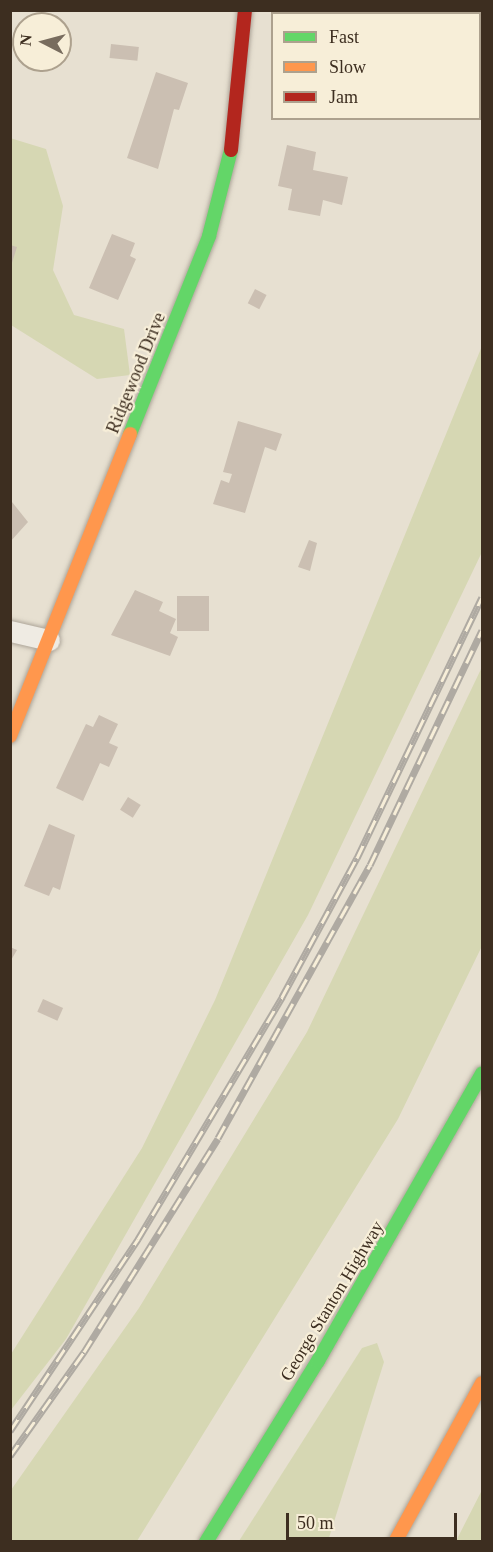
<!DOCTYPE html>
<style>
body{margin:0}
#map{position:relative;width:493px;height:1552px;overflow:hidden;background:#e7e0d1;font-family:Georgia,serif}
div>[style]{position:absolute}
.green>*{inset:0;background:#d6d7b3}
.building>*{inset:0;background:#cbbfb2;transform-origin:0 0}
.roads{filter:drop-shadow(0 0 2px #ada599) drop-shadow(0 0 2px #ada599)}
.street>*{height:21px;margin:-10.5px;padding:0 10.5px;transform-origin:10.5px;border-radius:10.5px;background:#efebe3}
.fast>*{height:14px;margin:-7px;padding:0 7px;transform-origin:7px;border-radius:7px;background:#63d668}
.slow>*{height:14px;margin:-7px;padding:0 7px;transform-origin:7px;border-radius:7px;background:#ff974d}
.jam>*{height:14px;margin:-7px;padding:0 7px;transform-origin:7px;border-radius:7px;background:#b3261e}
.rail>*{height:7px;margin-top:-3.5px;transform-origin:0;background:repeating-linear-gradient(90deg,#f7eed8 0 14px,#afaaa2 0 28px);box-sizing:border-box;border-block:2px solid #afaaa2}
span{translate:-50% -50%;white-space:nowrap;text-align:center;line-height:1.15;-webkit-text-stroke:4.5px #f7eed8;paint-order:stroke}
.street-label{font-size:18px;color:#3d2e20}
.frame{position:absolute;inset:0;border:12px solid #3d2e20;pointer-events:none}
.legend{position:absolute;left:271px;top:12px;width:210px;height:108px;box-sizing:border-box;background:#f7eed8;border:2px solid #ada18e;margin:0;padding:8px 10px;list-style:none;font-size:18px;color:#3d2e20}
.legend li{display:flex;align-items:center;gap:12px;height:30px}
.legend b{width:30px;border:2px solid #ada18e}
.north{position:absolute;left:12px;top:12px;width:60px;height:60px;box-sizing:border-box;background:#f7eed8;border:2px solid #ada18e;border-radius:50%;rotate:276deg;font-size:16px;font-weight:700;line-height:24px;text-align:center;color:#3d2e20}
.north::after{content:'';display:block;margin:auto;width:21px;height:27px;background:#786c5e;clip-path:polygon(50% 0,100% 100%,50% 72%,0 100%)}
.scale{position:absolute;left:286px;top:1513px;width:171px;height:27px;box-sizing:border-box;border:3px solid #3d2e20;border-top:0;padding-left:8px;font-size:18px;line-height:21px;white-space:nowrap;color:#3d2e20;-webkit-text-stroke:4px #f7eed8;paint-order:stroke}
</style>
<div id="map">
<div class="green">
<i style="clip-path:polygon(10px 138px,46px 149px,63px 206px,53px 270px,74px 315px,124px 329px,130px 375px,97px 379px,11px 325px)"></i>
<i style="clip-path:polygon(482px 346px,482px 552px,308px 915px,66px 1339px,11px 1410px,11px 1354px,142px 1148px,215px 1000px)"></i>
<i style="clip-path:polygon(482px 667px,482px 946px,398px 1119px,137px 1541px,11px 1541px,11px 1490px,139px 1308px,307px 1032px)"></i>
<i style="clip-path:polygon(377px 1343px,384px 1362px,328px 1541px,239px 1541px,362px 1348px)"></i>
<i style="clip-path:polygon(482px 1489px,482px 1541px,456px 1541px,482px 1490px)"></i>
</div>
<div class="building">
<i style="clip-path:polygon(316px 10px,332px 10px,332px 14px)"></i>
<i style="clip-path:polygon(425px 10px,466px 10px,475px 13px,424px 14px)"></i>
<i style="left:111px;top:44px;width:28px;height:14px;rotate:6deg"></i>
<i style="clip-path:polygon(156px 72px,188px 83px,179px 110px,174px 109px,158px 169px,127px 158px)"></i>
<i style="clip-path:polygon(287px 145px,316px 152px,313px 170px,348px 177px,342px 205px,323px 200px,320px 216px,288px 210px,292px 189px,278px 186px)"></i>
<i style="clip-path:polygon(112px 234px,135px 243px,130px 256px,136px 259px,118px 300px,89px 288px)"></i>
<i style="clip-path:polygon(10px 245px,17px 247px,11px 266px,10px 265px)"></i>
<i style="left:255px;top:289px;width:13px;height:16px;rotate:27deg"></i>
<i style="clip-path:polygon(238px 421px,282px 434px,276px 451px,265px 447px,245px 513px,213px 504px,221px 480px,229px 483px,232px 474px,223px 472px)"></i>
<i style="clip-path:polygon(12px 502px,28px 522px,10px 542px,10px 503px)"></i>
<i style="clip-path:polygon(309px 540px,317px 543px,310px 571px,298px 567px)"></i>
<i style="clip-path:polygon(135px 590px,163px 602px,159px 611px,176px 619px,170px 633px,178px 637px,170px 656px,111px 635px)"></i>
<i style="left:177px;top:596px;width:32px;height:35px"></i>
<i style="clip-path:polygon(99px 715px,118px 724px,109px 743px,118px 747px,109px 767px,100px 763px,83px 801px,56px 788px,86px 724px,93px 727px)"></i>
<i style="left:128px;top:797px;width:15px;height:15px;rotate:32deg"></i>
<i style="clip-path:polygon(49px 824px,75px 835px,60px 890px,53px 887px,49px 896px,24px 886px)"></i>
<i style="clip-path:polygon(10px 947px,17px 950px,10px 962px)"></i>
<i style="left:43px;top:999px;width:22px;height:14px;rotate:24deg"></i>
</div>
<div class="roads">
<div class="street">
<i style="left:10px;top:631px;width:40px;rotate:13deg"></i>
</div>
<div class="fast">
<i style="left:130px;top:434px;width:213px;rotate:-68.2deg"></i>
<i style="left:209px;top:236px;width:89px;rotate:-75.7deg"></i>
<i style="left:206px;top:1542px;width:213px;rotate:-58.3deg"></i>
<i style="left:318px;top:1361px;width:331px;rotate:-60.3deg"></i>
</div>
<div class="slow">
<i style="left:10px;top:736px;width:325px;rotate:-68.3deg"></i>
<i style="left:395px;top:1542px;width:181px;rotate:-61.3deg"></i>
</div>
<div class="jam">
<i style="left:231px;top:150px;width:141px;rotate:-84.3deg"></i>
</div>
</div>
<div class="rail">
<i style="left:10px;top:1431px;width:231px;rotate:-56.3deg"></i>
<i style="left:138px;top:1239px;width:282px;rotate:-59.2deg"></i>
<i style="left:282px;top:997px;width:158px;rotate:-61.7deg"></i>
<i style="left:357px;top:858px;width:289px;rotate:-64.4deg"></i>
<i style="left:10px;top:1456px;width:128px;rotate:-54.6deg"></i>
<i style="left:84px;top:1352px;width:252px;rotate:-57.9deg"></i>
<i style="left:218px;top:1138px;width:312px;rotate:-60.9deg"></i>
<i style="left:370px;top:865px;width:260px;rotate:-64.5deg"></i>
</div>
<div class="street-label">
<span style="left:136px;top:373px;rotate:-68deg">Ridgewood Drive</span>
<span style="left:332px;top:1301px;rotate:-59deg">George Stanton Highway</span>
</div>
<div class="frame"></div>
<ul class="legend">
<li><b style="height:8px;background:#63d668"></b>Fast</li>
<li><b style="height:8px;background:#ff974d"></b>Slow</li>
<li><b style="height:8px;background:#b3261e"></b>Jam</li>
</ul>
<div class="north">N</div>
<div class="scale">50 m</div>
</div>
